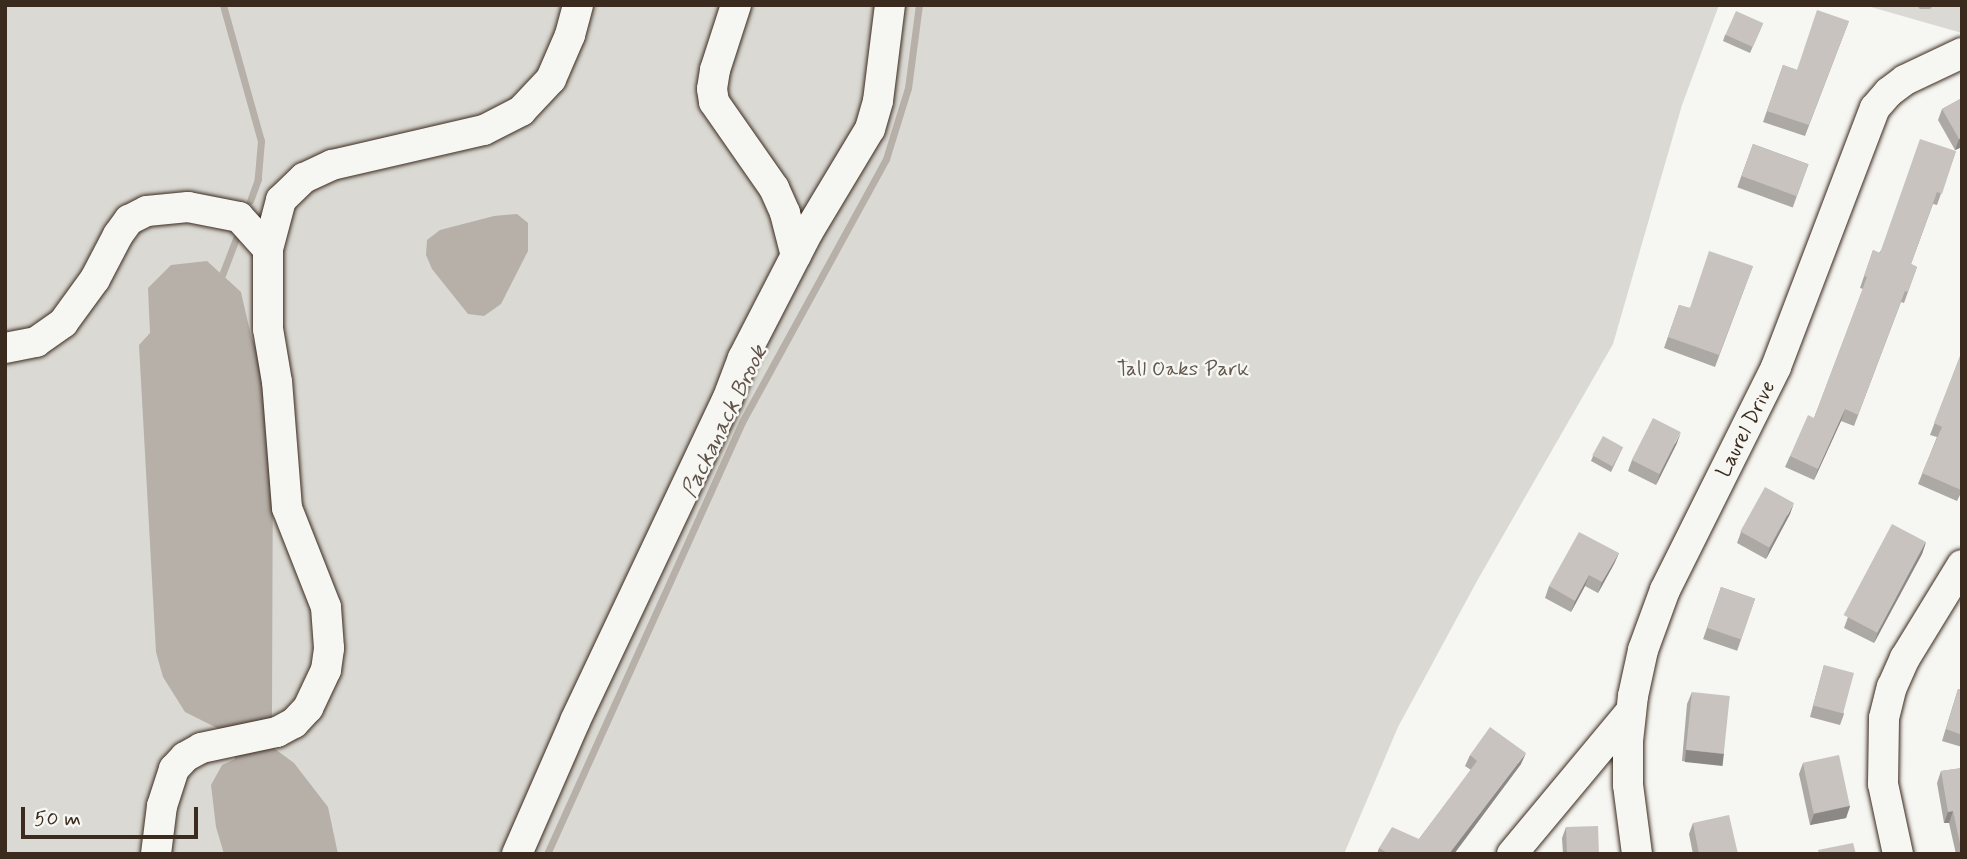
<!DOCTYPE html>
<style>
body{margin:0}
#map{position:relative;width:1967px;height:859px;overflow:hidden;background:#f6f6f2;font-family:Mynerve,sans-serif}
div>[style]{position:absolute}
.green>*{inset:0;background:#dad9d3}
.water>*{inset:0;background:#b6b0a9}
.stream>*{height:7px;margin:-3.5px;padding:0 3.5px;transform-origin:3.5px;border-radius:3.5px;background:#b6b0a9}
.roads{filter:drop-shadow(0 0 2px #3b2a1e) drop-shadow(0 0 2px #3b2a1e)}
.minor>*{height:30px;margin:-15px;padding:0 15px;transform-origin:15px;border-radius:15px;background:#f6f6f2}
.wall>*{inset:0;background:#aca8a3;transform-origin:0 0}
.shaded-wall>*{inset:0;background:#8c8885;transform-origin:0 0}
.building>*{inset:0;background:#c8c3be;transform-origin:0 0}
span{translate:-50% -50%;white-space:nowrap;text-align:center;line-height:1.15;-webkit-text-stroke:5px #f6f6f2;paint-order:stroke}
.park-label{font-size:21px;color:#63564b}
.street-label{font-size:21px;color:#3b2a1e}
.water-label{font-size:23px;color:#605248;font-style:italic}
.frame{position:absolute;inset:0;border:7px solid #3b2a1e;pointer-events:none}
.scale{position:absolute;left:21px;top:807px;width:177px;height:32px;box-sizing:border-box;border:4px solid #3b2a1e;border-top:0;padding-left:9px;font-size:21px;line-height:24px;white-space:nowrap;color:#3b2a1e;-webkit-text-stroke:5px #f6f6f2;paint-order:stroke}
</style>
<div id="map">
<div class="green">
<i style="clip-path:polygon(5px 5px,1719px 5px,1682px 105px,1613px 344px,1477px 581px,1398px 727px,1344px 854px,5px 854px)"></i>
<i style="clip-path:polygon(1864px 5px,1962px 5px,1962px 33px)"></i>
</div>
<div class="water">
<i style="clip-path:polygon(517px 214px,528px 223px,528px 251px,501px 304px,484px 316px,468px 314px,432px 269px,426px 255px,427px 240px,440px 230px,494px 216px)"></i>
<i style="clip-path:polygon(207px 261px,241px 292px,251px 336px,267px 375px,273px 429px,272px 718px,275px 749px,294px 763px,328px 807px,338px 854px,224px 854px,216px 827px,211px 785px,222px 765px,235px 759px,229px 734px,185px 712px,163px 677px,156px 652px,139px 345px,150px 333px,148px 288px,171px 265px)"></i>
</div>
<div class="stream">
<i style="left:223px;top:5px;width:141px;rotate:74.4deg"></i>
<i style="left:261px;top:141px;width:38px;rotate:95deg"></i>
<i style="left:258px;top:179px;width:23px;rotate:110deg"></i>
<i style="left:1921px;top:5px;width:7px"></i>
<i style="left:222px;top:275px;width:40px;rotate:-69deg"></i>
<i style="left:547px;top:854px;width:474px;rotate:-65.7deg"></i>
<i style="left:742px;top:422px;width:300px;rotate:-61.3deg"></i>
<i style="left:886px;top:159px;width:74px;rotate:-72.8deg"></i>
<i style="left:908px;top:88px;width:84px;rotate:-82.5deg"></i>
</div>
<div class="roads">
<div class="minor">
<i style="left:736px;top:5px;width:68px;rotate:107.9deg"></i>
<i style="left:715px;top:70px;width:19px;rotate:99deg"></i>
<i style="left:712px;top:89px;width:13px;rotate:81deg"></i>
<i style="left:714px;top:102px;width:105px;rotate:55.1deg"></i>
<i style="left:774px;top:188px;width:27px;rotate:66deg"></i>
<i style="left:785px;top:213px;width:44px;rotate:75.7deg"></i>
<i style="left:5px;top:348px;width:32px;rotate:-11deg"></i>
<i style="left:36px;top:342px;width:33px;rotate:-35deg"></i>
<i style="left:63px;top:323px;width:54px;rotate:-54deg"></i>
<i style="left:95px;top:279px;width:50px;rotate:-62.4deg"></i>
<i style="left:118px;top:235px;width:19px;rotate:-54deg"></i>
<i style="left:129px;top:220px;width:20px;rotate:-27deg"></i>
<i style="left:147px;top:211px;width:41px;rotate:-5.6deg"></i>
<i style="left:188px;top:207px;width:52px;rotate:11.1deg"></i>
<i style="left:239px;top:217px;width:43px;rotate:47.8deg"></i>
<i style="left:156px;top:854px;width:48px;rotate:-82.9deg"></i>
<i style="left:162px;top:806px;width:39px;rotate:-72deg"></i>
<i style="left:174px;top:769px;width:16px;rotate:-47deg"></i>
<i style="left:185px;top:757px;width:18px;rotate:-29deg"></i>
<i style="left:201px;top:748px;width:78px;rotate:-11.9deg"></i>
<i style="left:277px;top:732px;width:19px;rotate:-28deg"></i>
<i style="left:294px;top:723px;width:21px;rotate:-47deg"></i>
<i style="left:308px;top:708px;width:42px;rotate:-64.7deg"></i>
<i style="left:326px;top:670px;width:22px;rotate:-82deg"></i>
<i style="left:329px;top:648px;width:41px;rotate:-94.2deg"></i>
<i style="left:326px;top:607px;width:106px;rotate:-111.5deg"></i>
<i style="left:287px;top:508px;width:126px;rotate:-94.5deg"></i>
<i style="left:277px;top:382px;width:54px;rotate:-99.6deg"></i>
<i style="left:268px;top:329px;width:80px;rotate:-90deg"></i>
<i style="left:268px;top:249px;width:51px;rotate:-75.1deg"></i>
<i style="left:281px;top:200px;width:32px;rotate:-44deg"></i>
<i style="left:304px;top:178px;width:31px;rotate:-25deg"></i>
<i style="left:332px;top:165px;width:156px;rotate:-13deg"></i>
<i style="left:484px;top:130px;width:42px;rotate:-27.2deg"></i>
<i style="left:521px;top:111px;width:44px;rotate:-46.8deg"></i>
<i style="left:551px;top:79px;width:48px;rotate:-66.6deg"></i>
<i style="left:570px;top:35px;width:31px;rotate:-75deg"></i>
<i style="left:517px;top:854px;width:145px;rotate:-66.4deg"></i>
<i style="left:575px;top:721px;width:355px;rotate:-64.7deg"></i>
<i style="left:727px;top:400px;width:45px;rotate:-69.1deg"></i>
<i style="left:743px;top:358px;width:142px;rotate:-62.7deg"></i>
<i style="left:808px;top:232px;width:120px;rotate:-59deg"></i>
<i style="left:870px;top:129px;width:29px;rotate:-74deg"></i>
<i style="left:878px;top:101px;width:97px;rotate:-82.9deg"></i>
<i style="left:1512px;top:854px;width:186px;rotate:-50.2deg"></i>
<i style="left:1637px;top:854px;width:70px;rotate:-97.4deg"></i>
<i style="left:1628px;top:785px;width:44px;rotate:-90deg"></i>
<i style="left:1628px;top:741px;width:45px;rotate:-83.7deg"></i>
<i style="left:1633px;top:696px;width:47px;rotate:-77.7deg"></i>
<i style="left:1643px;top:650px;width:64px;rotate:-69.9deg"></i>
<i style="left:1665px;top:590px;width:249px;rotate:-63.5deg"></i>
<i style="left:1776px;top:367px;width:277px;rotate:-69.1deg"></i>
<i style="left:1875px;top:108px;width:21px;rotate:-49deg"></i>
<i style="left:1889px;top:92px;width:20px;rotate:-37deg"></i>
<i style="left:1905px;top:80px;width:63px;rotate:-25.3deg"></i>
<i style="left:1898px;top:854px;width:72px;rotate:-102.1deg"></i>
<i style="left:1883px;top:784px;width:66px;rotate:-89.1deg"></i>
<i style="left:1884px;top:718px;width:32px;rotate:-76deg"></i>
<i style="left:1892px;top:687px;width:32px;rotate:-66deg"></i>
<i style="left:1905px;top:658px;width:109px;rotate:-58.5deg"></i>
</div>
</div>
<div class="wall">
<i style="clip-path:polygon(1849px 21px,1805px 136px,1763px 122px,1783px 65px,1797px 70px)"></i>
<i style="clip-path:polygon(1763px 23px,1750px 53px,1723px 41px,1725px 35px)"></i>
<i style="clip-path:polygon(1962px 98px,1962px 147px,1955px 150px,1938px 120px,1942px 109px)"></i>
<i style="left:1753px;top:144px;width:59px;height:46px;rotate:20deg"></i>
<i style="clip-path:polygon(1956px 151px,1937px 205px,1933px 204px,1911px 264px,1917px 267px,1904px 303px,1901px 302px,1854px 426px,1841px 421px,1814px 480px,1785px 467px,1790px 456px,1814px 418px,1863px 289px,1860px 288px,1873px 250px,1879px 253px)"></i>
<i style="clip-path:polygon(1753px 266px,1715px 367px,1664px 348px,1679px 305px,1689px 308px)"></i>
<i style="clip-path:polygon(1962px 351px,1962px 491px,1957px 501px,1918px 484px,1937px 437px,1930px 435px)"></i>
<i style="clip-path:polygon(1677px 443px,1656px 485px,1628px 471px,1632px 460px)"></i>
<i style="clip-path:polygon(1623px 447px,1611px 472px,1591px 461px,1593px 456px)"></i>
<i style="clip-path:polygon(1790px 514px,1766px 559px,1737px 543px,1741px 532px)"></i>
<i style="clip-path:polygon(1926px 542px,1922px 554px,1874px 643px,1844px 628px,1848px 617px)"></i>
<i style="clip-path:polygon(1619px 553px,1614px 564px,1598px 593px,1585px 586px,1571px 612px,1545px 598px,1549px 586px)"></i>
<i style="left:1721px;top:587px;width:36px;height:55px;rotate:19deg"></i>
<i style="clip-path:polygon(1824px 665px,1844px 714px,1840px 725px,1810px 717px)"></i>
<i style="clip-path:polygon(1958px 689px,1962px 690px,1962px 747px,1942px 741px)"></i>
<i style="clip-path:polygon(1692px 692px,1724px 754px,1720px 765px,1682px 761px,1687px 704px)"></i>
<i style="clip-path:polygon(1470px 755px,1521px 764px,1454px 854px,1377px 854px,1379px 848px,1419px 839px,1471px 770px,1465px 766px)"></i>
<i style="clip-path:polygon(1803px 763px,1850px 806px,1846px 818px,1810px 825px,1799px 774px)"></i>
<i style="clip-path:polygon(1962px 768px,1962px 854px,1956px 854px,1949px 823px,1944px 823px,1937px 783px,1941px 771px)"></i>
<i style="clip-path:polygon(1693px 823px,1738px 854px,1693px 854px,1689px 834px)"></i>
<i style="clip-path:polygon(1566px 827px,1599px 854px,1563px 854px,1562px 838px)"></i>
</div>
<div class="shaded-wall">
<i style="clip-path:polygon(1962px 138px,1962px 147px,1955px 150px,1959px 139px)"></i>
<i style="clip-path:polygon(1845px 409px,1841px 421px,1814px 480px,1818px 469px)"></i>
<i style="clip-path:polygon(1681px 432px,1677px 443px,1656px 485px,1660px 474px)"></i>
<i style="clip-path:polygon(1794px 503px,1790px 514px,1766px 559px,1770px 548px)"></i>
<i style="clip-path:polygon(1926px 542px,1922px 554px,1874px 643px,1878px 632px)"></i>
<i style="clip-path:polygon(1619px 553px,1614px 564px,1598px 593px,1602px 582px)"></i>
<i style="clip-path:polygon(1589px 575px,1585px 586px,1571px 612px,1575px 601px)"></i>
<i style="left:1686px;top:750px;width:38px;height:12px;rotate:6deg"></i>
<i style="clip-path:polygon(1526px 753px,1521px 764px,1454px 854px,1449px 854px)"></i>
<i style="clip-path:polygon(1850px 806px,1846px 818px,1810px 825px,1814px 814px)"></i>
<i style="clip-path:polygon(1953px 811px,1949px 823px,1944px 823px,1948px 812px)"></i>
</div>
<div class="building">
<i style="clip-path:polygon(1817px 10px,1849px 21px,1809px 125px,1767px 111px,1783px 65px,1797px 70px)"></i>
<i style="left:1736px;top:11px;width:30px;height:26px;rotate:24deg"></i>
<i style="clip-path:polygon(1962px 98px,1962px 138px,1959px 139px,1942px 109px)"></i>
<i style="clip-path:polygon(1920px 139px,1956px 151px,1942px 194px,1937px 192px,1911px 264px,1917px 267px,1908px 292px,1905px 291px,1858px 415px,1845px 409px,1818px 469px,1790px 456px,1808px 415px,1814px 418px,1867px 277px,1864px 276px,1873px 250px,1880px 253px)"></i>
<i style="left:1753px;top:144px;width:59px;height:34px;rotate:20deg"></i>
<i style="clip-path:polygon(1709px 251px,1753px 266px,1719px 355px,1668px 337px,1679px 305px,1690px 308px)"></i>
<i style="clip-path:polygon(1962px 351px,1962px 489px,1961px 490px,1922px 473px,1942px 427px,1934px 423px)"></i>
<i style="left:1653px;top:418px;width:31px;height:47px;rotate:27deg"></i>
<i style="left:1603px;top:436px;width:23px;height:22px;rotate:29deg"></i>
<i style="left:1765px;top:487px;width:33px;height:51px;rotate:29deg"></i>
<i style="left:1892px;top:524px;width:38px;height:103px;rotate:28deg"></i>
<i style="clip-path:polygon(1579px 532px,1619px 553px,1602px 582px,1589px 575px,1575px 601px,1549px 586px)"></i>
<i style="left:1721px;top:587px;width:36px;height:43px;rotate:19deg"></i>
<i style="left:1824px;top:665px;width:31px;height:42px;rotate:15deg"></i>
<i style="clip-path:polygon(1958px 689px,1962px 690px,1962px 735px,1946px 729px)"></i>
<i style="left:1692px;top:692px;width:38px;height:58px;rotate:6deg"></i>
<i style="clip-path:polygon(1490px 727px,1526px 753px,1449px 854px,1389px 854px,1379px 848px,1392px 827px,1419px 839px,1477px 761px,1470px 755px)"></i>
<i style="left:1839px;top:755px;width:52px;height:37px;rotate:78deg"></i>
<i style="clip-path:polygon(1962px 768px,1962px 853px,1953px 811px,1948px 812px,1941px 771px)"></i>
<i style="clip-path:polygon(1729px 815px,1738px 854px,1699px 854px,1693px 823px)"></i>
<i style="left:1598px;top:826px;width:28px;height:32px;rotate:88deg"></i>
<i style="clip-path:polygon(1853px 843px,1856px 854px,1819px 854px,1818px 850px)"></i>
</div>
<div class="park-label">
<span style="left:1183px;top:369px">Tall Oaks Park</span>
</div>
<div class="street-label">
<span style="left:1746px;top:429px;rotate:-63deg">Laurel Drive</span>
</div>
<div class="water-label">
<span style="left:725px;top:422px;rotate:-64deg">Packanack Brook</span>
</div>
<div class="frame"></div>
<div class="scale">50 m</div>
</div>
